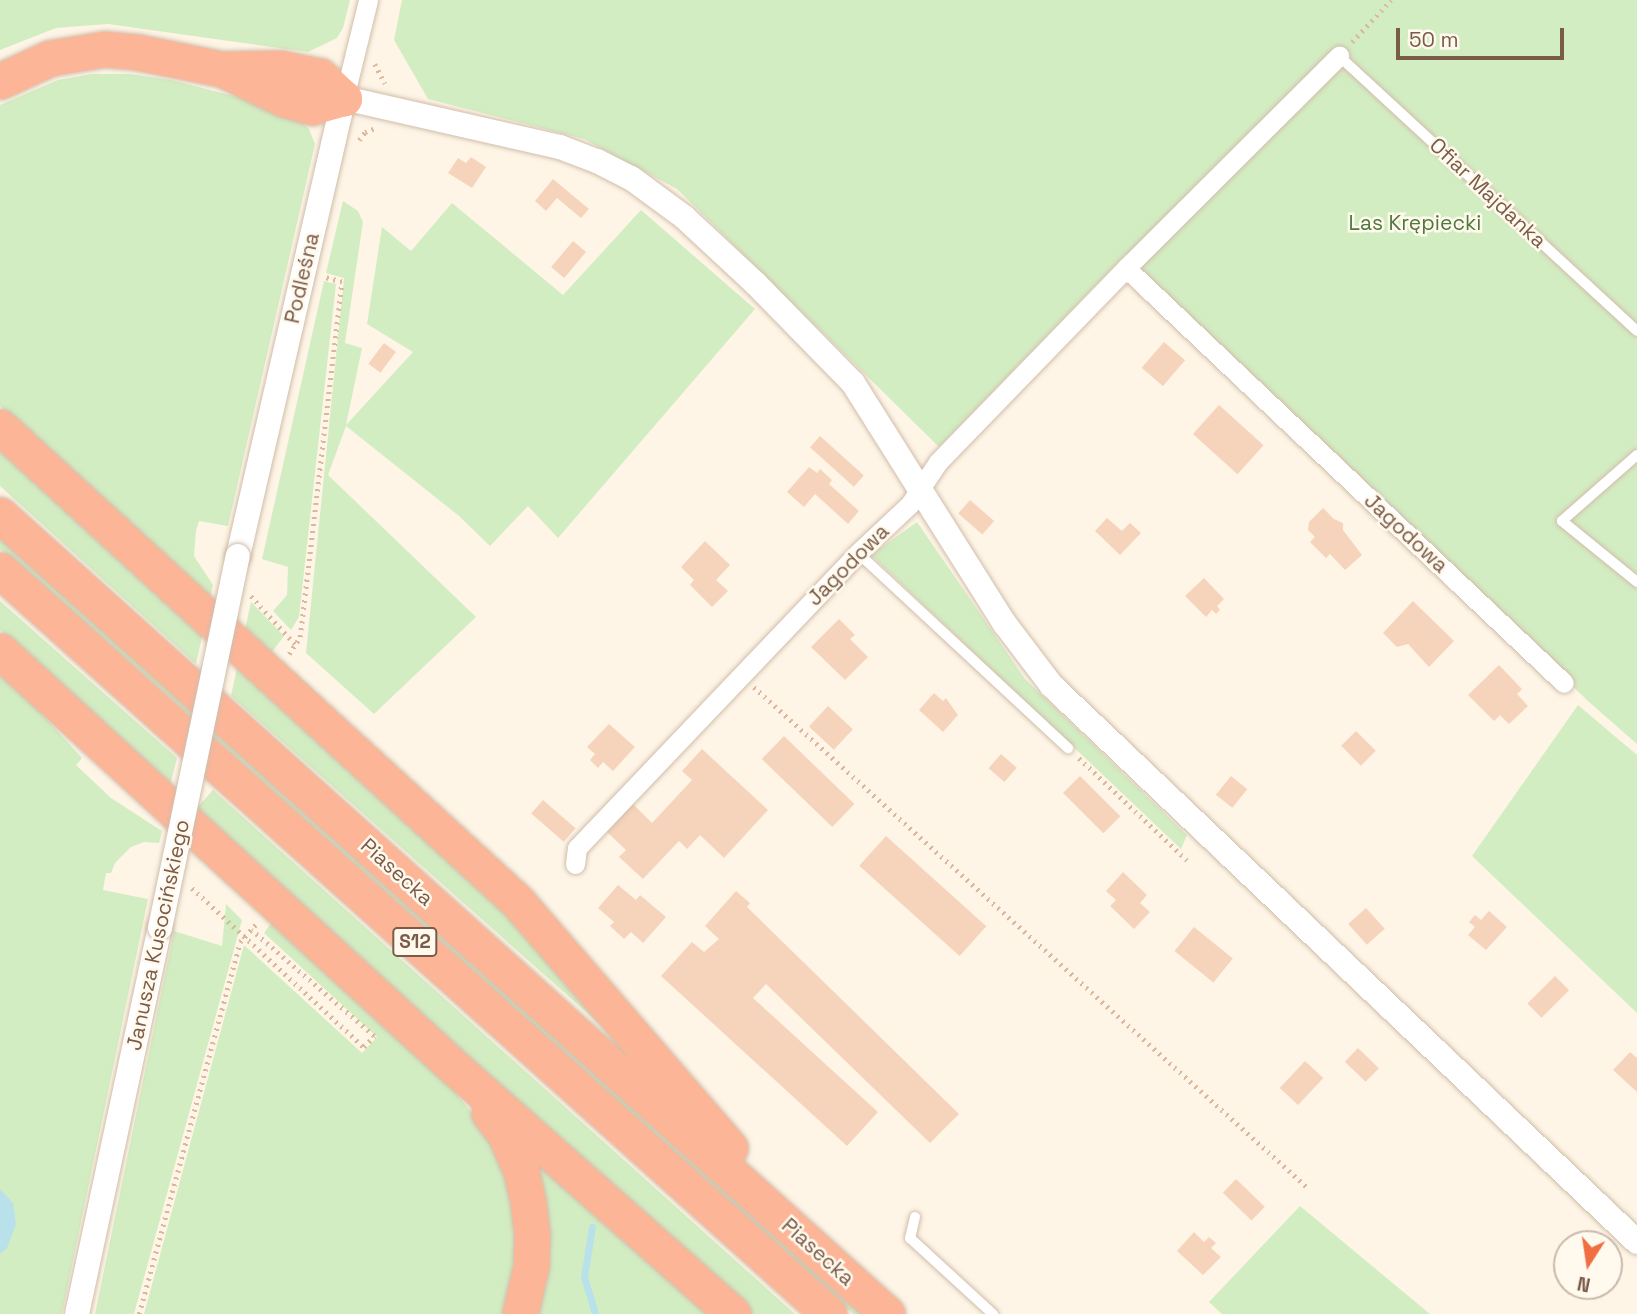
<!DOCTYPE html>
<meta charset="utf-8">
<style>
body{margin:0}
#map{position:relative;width:1637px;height:1314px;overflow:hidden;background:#fef5e6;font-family:"Space Grotesk",sans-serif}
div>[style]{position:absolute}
.green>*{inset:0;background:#d3edc3;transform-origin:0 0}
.water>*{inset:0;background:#b8e1ea}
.stream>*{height:7px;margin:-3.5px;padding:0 3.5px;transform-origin:3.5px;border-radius:3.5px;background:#b8e1ea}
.building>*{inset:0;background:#f6d4bb;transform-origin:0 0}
.path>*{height:4.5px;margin-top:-2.25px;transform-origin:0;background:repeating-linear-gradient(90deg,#dbb79e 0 2px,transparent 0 7px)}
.roads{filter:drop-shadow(0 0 2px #d1bdaa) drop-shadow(0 0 2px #d1bdaa)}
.service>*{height:10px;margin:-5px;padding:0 5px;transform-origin:5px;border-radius:5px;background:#fff}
.minor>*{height:19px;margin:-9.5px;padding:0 9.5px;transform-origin:9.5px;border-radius:9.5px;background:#fff}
.tertiary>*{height:24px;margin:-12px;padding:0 12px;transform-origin:12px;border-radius:12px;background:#fff}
.motorway>*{height:35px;margin:-17.5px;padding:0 17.5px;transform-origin:17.5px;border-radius:17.5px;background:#fdb598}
.path-bridge>*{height:4.5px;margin-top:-2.25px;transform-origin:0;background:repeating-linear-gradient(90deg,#dbb79e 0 2px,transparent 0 7px)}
.bridges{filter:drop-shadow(0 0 2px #d1bdaa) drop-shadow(0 0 2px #d1bdaa)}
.tertiary-bridge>*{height:24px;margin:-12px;padding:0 12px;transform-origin:12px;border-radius:12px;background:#fff}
span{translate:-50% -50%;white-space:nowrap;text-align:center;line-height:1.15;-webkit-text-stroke:5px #fff9ee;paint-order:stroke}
.shield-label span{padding:2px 5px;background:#fff9ee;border:2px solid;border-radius:5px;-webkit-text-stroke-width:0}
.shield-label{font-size:19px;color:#7a5b48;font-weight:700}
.street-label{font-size:21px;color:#7a5b48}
.park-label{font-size:21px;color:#4d7a3c}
.north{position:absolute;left:1553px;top:1230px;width:70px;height:70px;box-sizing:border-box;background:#fff9ee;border:2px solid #cabaac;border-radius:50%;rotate:192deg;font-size:19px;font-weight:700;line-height:28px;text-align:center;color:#7a5b48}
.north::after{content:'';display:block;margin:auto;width:24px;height:32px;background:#f16d42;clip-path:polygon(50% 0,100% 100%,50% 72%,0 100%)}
.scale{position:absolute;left:1396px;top:28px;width:168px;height:32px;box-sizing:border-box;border:4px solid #7a5b48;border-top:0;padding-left:9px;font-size:21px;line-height:24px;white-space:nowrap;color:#7a5b48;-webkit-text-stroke:5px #fff9ee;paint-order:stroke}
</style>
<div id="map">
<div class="green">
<i style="clip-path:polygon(0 0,350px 0,343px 28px,337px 38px,308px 52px,108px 24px,56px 28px,0 50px)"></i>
<i style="clip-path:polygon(402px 0,1637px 0,1637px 744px,1589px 702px,1126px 254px,939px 447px,677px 189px,584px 139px,428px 99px,394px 40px)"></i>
<i style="clip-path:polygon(92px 74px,130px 74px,171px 80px,261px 103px,294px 115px,309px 129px,315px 144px,228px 526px,199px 521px,196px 531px,194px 556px,213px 585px,209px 601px,0 406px,0 105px,58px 80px)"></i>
<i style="clip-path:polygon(343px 201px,358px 211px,363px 222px,345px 343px,362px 348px,346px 425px,413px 352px,367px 324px,382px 227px,411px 251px,452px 203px,563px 295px,641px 210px,755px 309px,558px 538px,528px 506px,490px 546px,459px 516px,346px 426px,328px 475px,476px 617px,374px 714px,306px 653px,344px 278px,326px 273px)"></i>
<i style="clip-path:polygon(324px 281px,336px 284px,299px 617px,291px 630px,273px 611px,287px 595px,288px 567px,262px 559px)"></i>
<i style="clip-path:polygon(0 443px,203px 632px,196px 664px,0 486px)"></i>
<i style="clip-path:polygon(917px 522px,1025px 679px,1187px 835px,1181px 849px,871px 555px)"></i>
<i style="clip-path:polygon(0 536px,867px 1314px,853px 1314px,149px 679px,30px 576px,0 549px)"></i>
<i style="clip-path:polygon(0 601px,177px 758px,169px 790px,36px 669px,0 630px)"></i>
<i style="clip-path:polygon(251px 602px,284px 636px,272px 652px,319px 695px,300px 683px,244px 634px)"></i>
<i style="clip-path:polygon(238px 663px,491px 896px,602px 1026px,231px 696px)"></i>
<i style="clip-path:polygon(0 668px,82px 758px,76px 765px,111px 798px,162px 831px,159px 843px,144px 842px,131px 847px,115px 863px,111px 873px,106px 873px,103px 890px,148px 899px,62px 1314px,0 1314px)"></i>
<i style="clip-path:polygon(1578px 705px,1637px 755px,1637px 1013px,1472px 856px)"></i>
<i style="left:213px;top:790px;width:785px;height:34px;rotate:42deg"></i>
<i style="clip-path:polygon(226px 904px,242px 920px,134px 1314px,95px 1314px,174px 931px,222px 946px)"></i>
<i style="clip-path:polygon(275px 918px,445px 1079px,497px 1145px,514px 1203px,518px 1252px,506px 1314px,144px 1314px,244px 945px,362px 1053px,377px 1037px,264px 933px)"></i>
<i style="clip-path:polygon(534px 1160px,715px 1314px,536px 1314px)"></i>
<i style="clip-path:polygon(1300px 1206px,1430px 1314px,1222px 1314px,1209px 1302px)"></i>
</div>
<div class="water">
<i style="clip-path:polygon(0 1189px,13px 1203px,16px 1224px,7px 1248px,0 1254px)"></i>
</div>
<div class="stream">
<i style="left:592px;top:1227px;width:51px;rotate:99.1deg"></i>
<i style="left:584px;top:1277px;width:39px;rotate:73deg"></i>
</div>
<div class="building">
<i style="clip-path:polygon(471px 157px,486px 167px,472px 188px,448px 173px,458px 158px,466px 163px)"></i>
<i style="clip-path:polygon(553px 179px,589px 209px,581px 218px,557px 198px,546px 211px,535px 201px)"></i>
<i style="left:573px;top:241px;width:17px;height:34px;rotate:40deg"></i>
<i style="left:1164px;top:342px;width:28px;height:34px;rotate:41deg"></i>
<i style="left:384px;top:343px;width:15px;height:26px;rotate:37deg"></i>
<i style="left:1219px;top:405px;width:60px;height:39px;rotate:42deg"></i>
<i style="left:820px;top:436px;width:59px;height:15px;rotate:42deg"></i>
<i style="clip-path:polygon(809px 467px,817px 473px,820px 469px,832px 480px,829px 484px,859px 511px,848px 524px,815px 494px,804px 507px,787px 492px)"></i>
<i style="left:970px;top:500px;width:32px;height:18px;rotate:41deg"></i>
<i style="clip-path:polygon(1323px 508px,1334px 519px,1343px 523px,1343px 530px,1362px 555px,1345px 570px,1330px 554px,1326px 558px,1310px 542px,1315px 537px,1308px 530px,1309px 522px)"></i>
<i style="clip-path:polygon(1107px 518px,1122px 531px,1130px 523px,1141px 533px,1120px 555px,1095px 531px)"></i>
<i style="clip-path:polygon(705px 541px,730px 565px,716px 580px,728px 591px,712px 607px,690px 585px,694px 580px,681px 567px)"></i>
<i style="clip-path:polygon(1204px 578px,1224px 599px,1217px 606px,1220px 610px,1216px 614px,1212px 610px,1206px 617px,1185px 596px)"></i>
<i style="clip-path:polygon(1413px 601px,1454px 641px,1429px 667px,1408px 644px,1397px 647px,1383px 633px)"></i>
<i style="clip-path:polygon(839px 619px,855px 635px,850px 639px,868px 657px,845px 680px,811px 647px)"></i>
<i style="clip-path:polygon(1499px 665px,1522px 689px,1517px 694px,1528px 706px,1509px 724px,1500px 715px,1494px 721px,1468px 695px)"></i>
<i style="clip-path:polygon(934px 693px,943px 701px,946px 698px,958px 715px,943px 732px,919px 710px)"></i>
<i style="left:828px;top:706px;width:34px;height:28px;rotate:43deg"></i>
<i style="clip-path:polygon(609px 724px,635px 747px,613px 771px,603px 762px,598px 768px,590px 760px,595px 754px,587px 747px)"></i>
<i style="left:1356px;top:731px;width:28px;height:21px;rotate:45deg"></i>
<i style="left:784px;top:736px;width:98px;height:32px;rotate:44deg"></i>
<i style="clip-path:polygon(702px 749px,768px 810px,724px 858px,700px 835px,687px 849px,679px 841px,643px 879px,619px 857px,626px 850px,607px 832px,633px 804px,652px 823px,692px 780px,682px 771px)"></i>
<i style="left:1001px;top:754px;width:21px;height:19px;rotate:41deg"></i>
<i style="left:1080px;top:776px;width:57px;height:24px;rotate:45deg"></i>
<i style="left:1231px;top:776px;width:21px;height:24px;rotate:39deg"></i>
<i style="left:543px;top:800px;width:43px;height:18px;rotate:41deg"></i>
<i style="left:886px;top:836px;width:135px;height:40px;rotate:42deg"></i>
<i style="clip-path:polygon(1123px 872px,1147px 895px,1140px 903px,1150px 912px,1134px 929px,1110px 906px,1116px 900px,1106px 891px)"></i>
<i style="clip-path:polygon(618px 885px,636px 900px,640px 895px,666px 917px,643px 943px,631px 932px,624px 939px,610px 926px,614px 922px,598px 908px)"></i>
<i style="clip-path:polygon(736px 891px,750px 903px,747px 907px,959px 1114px,930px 1143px,766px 984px,753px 998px,878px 1112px,847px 1146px,661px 976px,692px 942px,704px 952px,719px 939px,705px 926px)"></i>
<i style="left:1366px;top:908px;width:28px;height:24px;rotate:48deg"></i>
<i style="clip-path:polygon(1489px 911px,1507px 927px,1486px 950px,1468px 935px,1475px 927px,1469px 922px,1475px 915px,1481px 920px)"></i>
<i style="left:1194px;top:927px;width:50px;height:31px;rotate:39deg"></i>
<i style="left:1555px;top:976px;width:20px;height:39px;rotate:45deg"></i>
<i style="left:1358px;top:1048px;width:29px;height:19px;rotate:44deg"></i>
<i style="clip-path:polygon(1630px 1052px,1637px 1058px,1637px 1092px,1613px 1070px)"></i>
<i style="left:1305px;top:1061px;width:25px;height:37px;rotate:43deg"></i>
<i style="left:1236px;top:1179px;width:40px;height:19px;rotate:44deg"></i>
<i style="clip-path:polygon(1194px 1232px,1204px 1242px,1209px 1237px,1216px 1243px,1211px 1248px,1221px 1257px,1203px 1275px,1177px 1251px)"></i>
</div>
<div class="path">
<i style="left:1352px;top:42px;width:57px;rotate:-47.1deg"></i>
<i style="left:375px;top:64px;width:22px;rotate:63deg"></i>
<i style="left:359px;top:140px;width:10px;rotate:-53deg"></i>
<i style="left:365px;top:132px;width:9px;rotate:-21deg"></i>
<i style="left:251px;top:596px;width:65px;rotate:47.5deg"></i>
<i style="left:289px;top:654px;width:20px;rotate:-57deg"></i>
<i style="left:300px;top:637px;width:357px;rotate:-83.3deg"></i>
<i style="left:342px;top:282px;width:20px;rotate:-165deg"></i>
<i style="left:754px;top:687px;width:747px;rotate:42.12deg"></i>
<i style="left:1079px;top:758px;width:150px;rotate:43.4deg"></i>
<i style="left:139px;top:1314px;width:385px;rotate:-74.8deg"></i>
<i style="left:240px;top:942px;width:27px;rotate:-48deg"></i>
</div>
<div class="roads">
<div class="service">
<i style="left:1339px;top:56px;width:405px;rotate:42.7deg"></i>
<i style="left:1637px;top:455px;width:100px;rotate:138.7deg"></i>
<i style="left:1562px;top:521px;width:97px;rotate:39.1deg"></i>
<i style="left:858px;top:553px;width:287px;rotate:42.9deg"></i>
<i style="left:915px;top:1217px;width:22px;rotate:103deg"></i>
<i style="left:910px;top:1238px;width:113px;rotate:42.5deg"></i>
</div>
<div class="minor">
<i style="left:344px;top:98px;width:101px;rotate:-76.2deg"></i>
<i style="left:1126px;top:268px;width:301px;rotate:-44.9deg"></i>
<i style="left:575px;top:864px;width:16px;rotate:-83deg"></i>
<i style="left:577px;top:848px;width:407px;rotate:-46.4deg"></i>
<i style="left:858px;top:553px;width:71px;rotate:-43.3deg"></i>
<i style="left:910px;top:504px;width:50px;rotate:-56.3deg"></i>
<i style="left:938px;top:462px;width:270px;rotate:-45.9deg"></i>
<i style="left:1126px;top:268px;width:603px;rotate:43.46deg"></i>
</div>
<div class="tertiary">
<i style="left:238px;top:556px;width:470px;rotate:-77deg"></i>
<i style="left:344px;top:98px;width:221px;rotate:12.8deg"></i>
<i style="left:560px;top:147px;width:40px;rotate:21deg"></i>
<i style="left:597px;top:161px;width:38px;rotate:27deg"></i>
<i style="left:631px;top:178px;width:66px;rotate:36.3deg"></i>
<i style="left:684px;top:217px;width:98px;rotate:42.9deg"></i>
<i style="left:756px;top:284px;width:139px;rotate:45.6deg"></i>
<i style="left:853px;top:383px;width:285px;rotate:57.8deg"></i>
<i style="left:1005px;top:624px;width:78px;rotate:52.8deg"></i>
<i style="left:1052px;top:686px;width:807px;rotate:43.54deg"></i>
<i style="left:77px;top:1314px;width:395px;rotate:-77.9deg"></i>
</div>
<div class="motorway">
<i style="left:228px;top:72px;width:62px;rotate:25.7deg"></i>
<i style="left:284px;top:99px;width:29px;rotate:16deg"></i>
<i style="left:312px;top:107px;width:33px;rotate:-16deg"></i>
<i style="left:0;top:81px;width:55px;rotate:-24.7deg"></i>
<i style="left:50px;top:58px;width:55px;rotate:-9.5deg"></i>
<i style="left:104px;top:49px;width:33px;rotate:5deg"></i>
<i style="left:137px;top:52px;width:87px;rotate:11.3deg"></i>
<i style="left:222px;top:69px;width:59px;rotate:-1deg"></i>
<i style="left:281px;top:68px;width:40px;rotate:12deg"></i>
<i style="left:320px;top:76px;width:33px;rotate:43deg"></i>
<i style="left:0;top:427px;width:701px;rotate:42.52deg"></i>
<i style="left:517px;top:901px;width:326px;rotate:49.2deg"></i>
<i style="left:0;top:515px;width:1194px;rotate:42.01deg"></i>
<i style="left:0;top:570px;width:1114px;rotate:41.91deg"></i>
<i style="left:0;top:651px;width:617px;rotate:42.5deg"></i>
<i style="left:455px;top:1068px;width:371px;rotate:41.5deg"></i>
<i style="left:489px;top:1113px;width:26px;rotate:53deg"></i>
<i style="left:505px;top:1134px;width:40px;rotate:66.6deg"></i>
<i style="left:521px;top:1171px;width:32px;rotate:77deg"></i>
<i style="left:528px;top:1202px;width:32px;rotate:83deg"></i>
<i style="left:532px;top:1234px;width:32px;rotate:92deg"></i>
<i style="left:531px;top:1266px;width:49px;rotate:102.9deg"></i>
</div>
</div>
<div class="path-bridge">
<i style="left:192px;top:888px;width:234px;rotate:42.8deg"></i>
<i style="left:364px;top:1047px;width:15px;rotate:-48deg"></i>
<i style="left:374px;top:1036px;width:162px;rotate:-139.2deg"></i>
</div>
<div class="bridges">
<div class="tertiary-bridge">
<i style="left:160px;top:928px;width:380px;rotate:-78.2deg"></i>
</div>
</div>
<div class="shield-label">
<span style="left:415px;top:942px">S12</span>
</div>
<div class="street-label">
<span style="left:1488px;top:193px;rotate:43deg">Ofiar Majdanka</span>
<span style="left:302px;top:278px;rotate:-77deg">Podleśna</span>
<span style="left:1406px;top:533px;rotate:43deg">Jagodowa</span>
<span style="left:848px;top:565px;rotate:-45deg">Jagodowa</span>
<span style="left:397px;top:872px;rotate:42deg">Piasecka</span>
<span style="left:158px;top:935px;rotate:-78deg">Janusza Kusocińskiego</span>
<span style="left:818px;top:1252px;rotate:42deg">Piasecka</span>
</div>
<div class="park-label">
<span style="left:1415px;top:223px">Las Krępiecki</span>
</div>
<div class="north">N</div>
<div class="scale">50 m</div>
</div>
